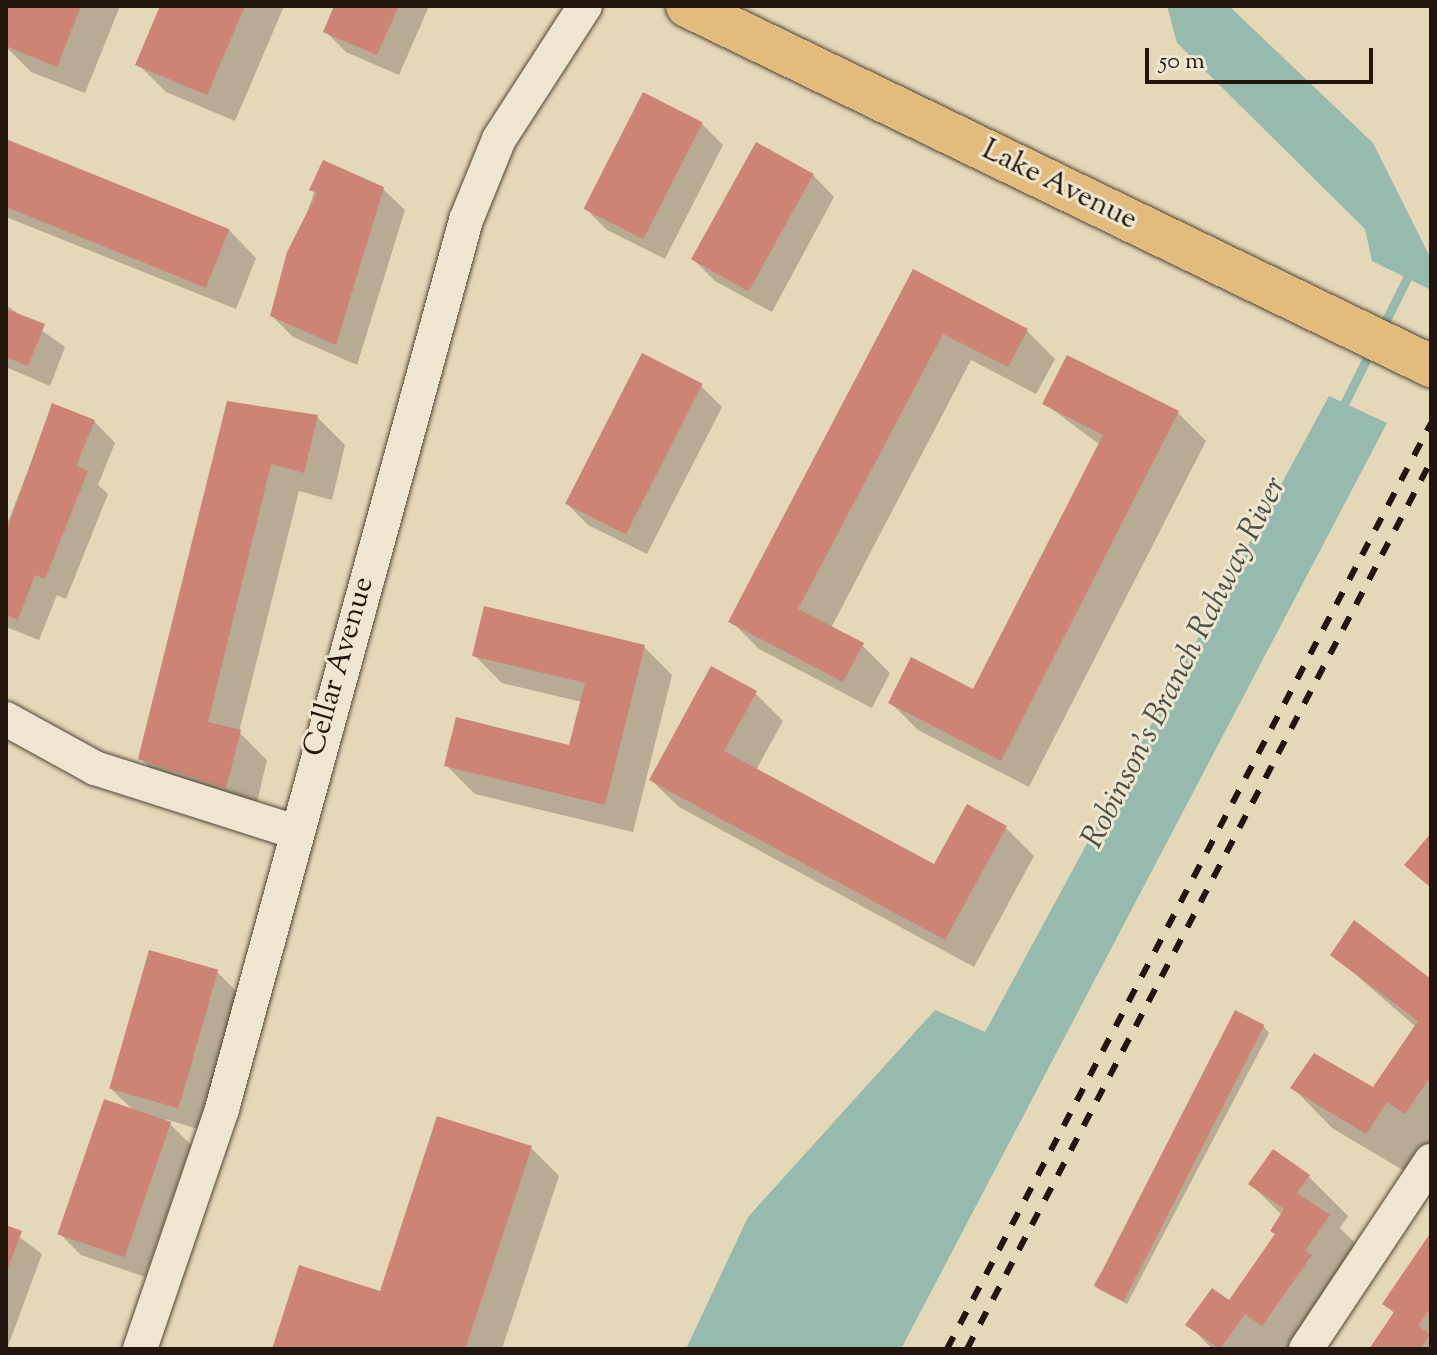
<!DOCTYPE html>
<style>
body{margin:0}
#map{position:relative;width:1437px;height:1355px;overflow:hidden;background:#e5d8b8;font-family:"Sorts Mill Goudy",serif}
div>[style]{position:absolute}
.water>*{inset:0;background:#96baad}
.shadow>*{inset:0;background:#0003}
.stream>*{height:9px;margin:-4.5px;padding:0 4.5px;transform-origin:4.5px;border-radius:4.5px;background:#96baad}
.building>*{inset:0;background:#cd8475;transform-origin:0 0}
.roads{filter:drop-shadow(0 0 2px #534638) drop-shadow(0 0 2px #534638)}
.minor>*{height:34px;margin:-17px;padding:0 17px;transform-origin:17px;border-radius:17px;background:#eee6d1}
.major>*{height:42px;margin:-21px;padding:0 21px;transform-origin:21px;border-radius:21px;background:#e2bc7c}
.rail>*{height:6px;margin-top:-3px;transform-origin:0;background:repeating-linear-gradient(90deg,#22150d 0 14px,transparent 0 28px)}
span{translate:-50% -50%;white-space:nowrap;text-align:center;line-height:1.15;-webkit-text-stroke:6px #eee6d1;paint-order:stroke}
.street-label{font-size:30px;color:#22150d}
.water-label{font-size:32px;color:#4b4f45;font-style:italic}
.frame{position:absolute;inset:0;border:8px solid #22150d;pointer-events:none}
.scale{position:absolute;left:1145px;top:48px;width:228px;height:36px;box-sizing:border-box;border:4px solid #22150d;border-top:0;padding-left:10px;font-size:24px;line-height:28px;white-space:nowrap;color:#22150d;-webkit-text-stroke:6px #eee6d1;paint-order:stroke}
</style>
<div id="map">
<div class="water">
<i style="clip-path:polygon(1167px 6px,1229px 6px,1373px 143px,1431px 259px,1431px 290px,1372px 261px,1365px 229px,1177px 43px)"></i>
<i style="clip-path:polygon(1329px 396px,1387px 423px,901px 1349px,686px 1349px,748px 1217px,935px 1010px,985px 1032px)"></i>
</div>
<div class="shadow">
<i style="clip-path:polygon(6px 6px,120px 6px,85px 93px,31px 72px,6px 47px)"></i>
<i style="clip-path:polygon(162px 6px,284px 6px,235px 121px,166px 92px,138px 64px)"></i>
<i style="clip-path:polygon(336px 6px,429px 6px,399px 75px,346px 52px,325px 31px)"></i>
<i style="clip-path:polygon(702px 124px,723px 145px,665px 259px,607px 230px,586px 209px)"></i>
<i style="clip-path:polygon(6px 141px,229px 230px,256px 258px,236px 309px,6px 217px)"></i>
<i style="clip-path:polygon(324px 163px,383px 189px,405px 210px,357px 365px,293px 337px,272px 316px)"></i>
<i style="clip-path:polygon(813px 175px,834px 197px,772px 312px,715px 281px,694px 260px)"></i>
<i style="clip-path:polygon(914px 272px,1027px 331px,1055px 359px,1036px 394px,971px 360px,831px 628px,862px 645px,890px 673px,872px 708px,759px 649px,731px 621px)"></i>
<i style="clip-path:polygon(6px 305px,65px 347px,50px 386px,6px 367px)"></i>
<i style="clip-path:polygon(1068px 357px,1178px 413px,1206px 441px,1029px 787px,918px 730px,890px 702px,974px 692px,1100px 445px,1044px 403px)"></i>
<i style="clip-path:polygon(701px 386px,722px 407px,647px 554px,588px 525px,567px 504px)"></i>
<i style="clip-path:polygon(228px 403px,317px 417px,345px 445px,332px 500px,299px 491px,239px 732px,267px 760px,254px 815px,168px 786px,140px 758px)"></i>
<i style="clip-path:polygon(53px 406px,94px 421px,115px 443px,98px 485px,108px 494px,66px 599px,57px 595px,39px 640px,6px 627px,6px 527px)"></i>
<i style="clip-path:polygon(644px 647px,672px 675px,633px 832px,475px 794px,447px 766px,571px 747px,582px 702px,502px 683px,474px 655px)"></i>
<i style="clip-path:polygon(755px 693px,783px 721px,756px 770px,935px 867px,1006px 828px,1034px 856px,974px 967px,679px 807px,651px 780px)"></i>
<i style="clip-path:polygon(1333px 955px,1431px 980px,1431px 1143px,1406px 1172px,1332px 1128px,1293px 1088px,1374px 1090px,1416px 1027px)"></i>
<i style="clip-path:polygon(217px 972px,238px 993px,198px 1129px,165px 1119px,191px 1145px,145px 1277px,81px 1255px,60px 1234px,134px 1111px,110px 1088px)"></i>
<i style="clip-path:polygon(1263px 1026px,1269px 1033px,1127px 1304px,1100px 1290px,1094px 1284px)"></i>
<i style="clip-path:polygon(531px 1148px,559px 1176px,502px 1349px,274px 1349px,381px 1294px)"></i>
<i style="clip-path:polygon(1308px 1176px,1348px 1216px,1340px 1228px,1368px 1256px,1313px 1349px,1212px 1349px,1188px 1324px,1230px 1303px,1277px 1235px,1283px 1216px,1251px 1184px)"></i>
<i style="clip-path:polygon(6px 1227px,42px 1254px,7px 1349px,6px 1349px)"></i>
<i style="clip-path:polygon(1431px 1236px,1431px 1349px,1369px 1349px,1395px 1314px,1384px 1303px)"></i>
</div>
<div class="stream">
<i style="left:1381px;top:330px;width:69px;rotate:-63.4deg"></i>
<i style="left:1340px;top:412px;width:69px;rotate:-63.4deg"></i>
</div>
<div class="building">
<i style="clip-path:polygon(6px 6px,81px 6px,57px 67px,6px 46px)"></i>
<i style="clip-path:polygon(160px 6px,245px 6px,207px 95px,135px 65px)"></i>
<i style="clip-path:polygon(334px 6px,399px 6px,377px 55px,323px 32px)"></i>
<i style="left:643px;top:92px;width:67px;height:131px;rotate:27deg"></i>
<i style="left:6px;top:139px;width:241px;height:63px;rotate:22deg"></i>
<i style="left:756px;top:142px;width:66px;height:134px;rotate:29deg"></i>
<i style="clip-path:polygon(323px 160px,384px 187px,336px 345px,270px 316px,287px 252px,317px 193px,309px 190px)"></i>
<i style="clip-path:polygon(913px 269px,1028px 329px,1008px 367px,943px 334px,798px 609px,864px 643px,843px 682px,728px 622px)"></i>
<i style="clip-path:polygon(6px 309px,45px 324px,28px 366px,6px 357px)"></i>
<i style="left:642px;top:353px;width:68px;height:169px;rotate:27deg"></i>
<i style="clip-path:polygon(1067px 355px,1179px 411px,1001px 761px,888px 703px,911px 657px,973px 689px,1103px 435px,1042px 404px)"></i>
<i style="clip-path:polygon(227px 401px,318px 415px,304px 473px,271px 464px,208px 722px,241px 730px,226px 788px,138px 759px)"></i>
<i style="clip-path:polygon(52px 403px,95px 420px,76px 466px,88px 471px,45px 579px,35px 575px,18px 620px,6px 615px,6px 533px)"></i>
<i style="clip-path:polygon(484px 606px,645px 645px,605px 805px,444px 766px,456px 717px,569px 745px,585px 683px,472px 656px)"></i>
<i style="clip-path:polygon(711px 666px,757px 691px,724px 751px,934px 864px,967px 804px,1007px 826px,945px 940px,649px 780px)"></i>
<i style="clip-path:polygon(1431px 833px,1431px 888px,1404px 865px)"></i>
<i style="clip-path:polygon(1354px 920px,1431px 979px,1431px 1076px,1405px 1114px,1387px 1102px,1366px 1134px,1290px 1088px,1314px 1053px,1373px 1087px,1418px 1021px,1330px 955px)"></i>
<i style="left:149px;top:950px;width:72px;height:144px;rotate:16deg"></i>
<i style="left:1235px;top:1010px;width:33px;height:310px;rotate:27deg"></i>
<i style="left:104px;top:1099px;width:71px;height:143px;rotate:19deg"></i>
<i style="clip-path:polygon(437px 1116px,532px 1146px,465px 1349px,272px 1349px,299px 1265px,380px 1291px)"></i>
<i style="clip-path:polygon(1273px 1149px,1310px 1175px,1297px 1193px,1330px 1215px,1305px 1251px,1312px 1255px,1262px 1326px,1245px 1314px,1220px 1349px,1185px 1325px,1212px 1288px,1229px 1300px,1275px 1234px,1270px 1231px,1284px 1209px,1248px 1184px)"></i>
<i style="clip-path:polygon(6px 1225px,22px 1231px,6px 1273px)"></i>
<i style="clip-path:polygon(1431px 1232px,1431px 1307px,1418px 1326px,1430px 1334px,1420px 1349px,1369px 1349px,1394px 1312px,1382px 1304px)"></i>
</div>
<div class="roads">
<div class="minor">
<i style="left:6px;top:719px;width:102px;rotate:28.8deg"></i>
<i style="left:95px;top:768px;width:208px;rotate:17.7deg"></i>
<i style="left:140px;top:1349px;width:254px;rotate:-71.1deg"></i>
<i style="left:222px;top:1109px;width:922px;rotate:-74.65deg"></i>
<i style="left:466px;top:220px;width:87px;rotate:-67.8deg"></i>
<i style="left:499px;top:139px;width:158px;rotate:-57.1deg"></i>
<i style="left:1306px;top:1349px;width:226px;rotate:-56.4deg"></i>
</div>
<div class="major">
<i style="left:687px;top:6px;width:827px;rotate:25.82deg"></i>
</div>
</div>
<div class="rail">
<i style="left:947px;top:1349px;width:1045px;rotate:-62.4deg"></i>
<i style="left:967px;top:1349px;width:1002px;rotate:-62.41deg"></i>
</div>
<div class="street-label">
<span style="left:1059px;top:186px;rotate:26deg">Lake Avenue</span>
<span style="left:340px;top:667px;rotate:-74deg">Cellar Avenue</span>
</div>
<div class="water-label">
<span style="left:1185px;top:663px;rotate:-63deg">Robinson's Branch Rahway River</span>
</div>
<div class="frame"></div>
<div class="scale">50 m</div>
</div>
